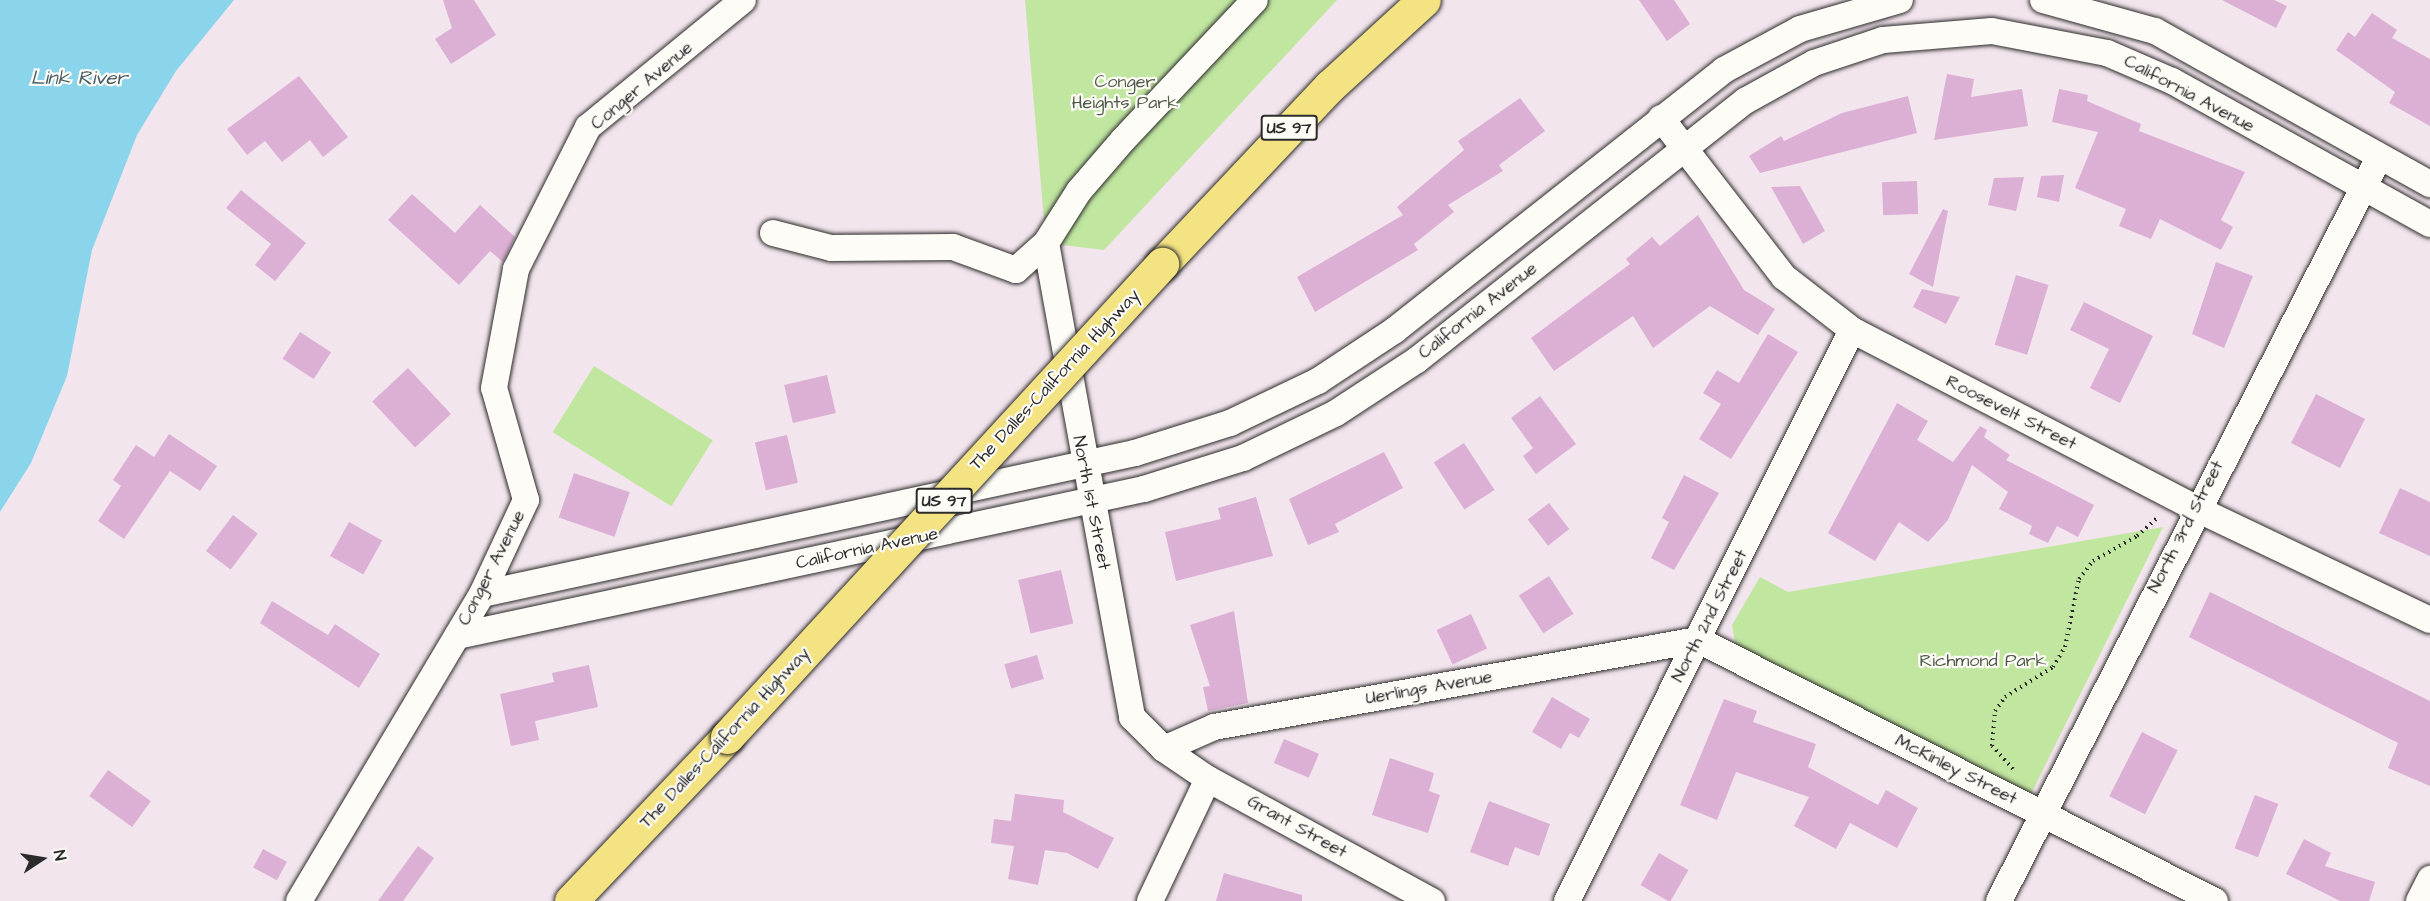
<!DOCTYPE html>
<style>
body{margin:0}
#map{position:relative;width:2430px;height:901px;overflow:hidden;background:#f3e5ed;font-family:"Architects Daughter",sans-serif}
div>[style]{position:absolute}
.green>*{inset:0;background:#c1e6a0;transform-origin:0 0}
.water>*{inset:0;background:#8bd5ec}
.building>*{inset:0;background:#dcb0d5;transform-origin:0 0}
.path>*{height:4px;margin-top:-2px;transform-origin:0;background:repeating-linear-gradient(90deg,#2b2b2b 0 1.5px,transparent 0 6px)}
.roads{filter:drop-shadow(0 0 2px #2b2b2b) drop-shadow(0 0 2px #2b2b2b)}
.minor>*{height:26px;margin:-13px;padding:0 13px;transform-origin:13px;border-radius:13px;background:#fdfcf7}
.highway>*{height:33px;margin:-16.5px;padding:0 16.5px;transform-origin:16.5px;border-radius:16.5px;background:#f4e382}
.bridges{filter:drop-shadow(0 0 2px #2b2b2b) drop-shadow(0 0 2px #2b2b2b)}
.highway-bridge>*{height:33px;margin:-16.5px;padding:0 16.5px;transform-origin:16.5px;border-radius:16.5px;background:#f4e382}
span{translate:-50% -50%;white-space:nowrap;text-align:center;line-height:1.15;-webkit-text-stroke:4.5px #fdfcf7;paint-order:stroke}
.shield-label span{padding:2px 4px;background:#fdfcf7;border:2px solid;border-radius:4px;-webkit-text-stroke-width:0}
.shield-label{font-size:16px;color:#2b2b2b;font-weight:700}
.park-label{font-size:18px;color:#505a48}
.street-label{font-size:18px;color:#2b2b2b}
.water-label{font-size:20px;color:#485e65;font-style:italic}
.north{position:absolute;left:12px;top:829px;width:60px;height:60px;-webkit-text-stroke:4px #fdfcf7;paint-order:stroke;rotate:78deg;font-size:16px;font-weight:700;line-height:24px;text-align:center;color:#2b2b2b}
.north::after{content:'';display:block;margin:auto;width:21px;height:27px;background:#2b2b2b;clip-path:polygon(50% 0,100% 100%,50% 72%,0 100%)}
</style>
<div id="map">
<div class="green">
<i style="clip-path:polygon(1025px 0,1337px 0,1104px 250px,1046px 243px)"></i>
<i style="left:594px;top:366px;width:140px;height:78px;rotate:32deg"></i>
<i style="clip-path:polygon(2163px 527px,2029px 798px,1736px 648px,1732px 625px,1760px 577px,1788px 592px)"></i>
</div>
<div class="water">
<i style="clip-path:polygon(0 0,234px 0,176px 71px,137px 135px,92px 250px,67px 376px,31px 463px,0 512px)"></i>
</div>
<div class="building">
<i style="clip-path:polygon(443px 0,474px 0,496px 35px,451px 64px,435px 39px,452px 28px)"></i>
<i style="clip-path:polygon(1639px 0,1674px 0,1690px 24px,1667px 41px)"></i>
<i style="clip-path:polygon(2222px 0,2274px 0,2287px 6px,2276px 28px)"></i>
<i style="clip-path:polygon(2372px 13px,2397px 30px,2392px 38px,2430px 59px,2430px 126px,2389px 103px,2395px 92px,2336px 50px,2348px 32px,2355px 37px)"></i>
<i style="clip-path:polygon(1947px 74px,1974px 79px,1971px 97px,2022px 89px,2028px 126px,1934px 140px)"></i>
<i style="clip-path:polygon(299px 76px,348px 137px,323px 157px,310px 140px,282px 162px,265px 141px,247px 155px,227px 129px)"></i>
<i style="clip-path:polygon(2059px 89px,2088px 95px,2087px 101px,2141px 124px,2139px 131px,2245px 172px,2221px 220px,2233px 227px,2221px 250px,2160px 219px,2151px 239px,2119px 226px,2126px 209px,2075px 188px,2098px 132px,2052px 122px)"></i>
<i style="clip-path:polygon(1908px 96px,1917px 133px,1760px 173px,1749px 156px,1781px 136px,1784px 141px,1842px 113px)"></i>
<i style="clip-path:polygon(1520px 98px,1545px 131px,1499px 165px,1503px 171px,1448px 205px,1454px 212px,1414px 244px,1418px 250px,1315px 312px,1297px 277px,1403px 215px,1397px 207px,1464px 150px,1458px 141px)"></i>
<i style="clip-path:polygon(2064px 175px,2059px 202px,2037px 197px,2041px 176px)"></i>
<i style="clip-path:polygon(2024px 177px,2016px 211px,1988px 205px,1994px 178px)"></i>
<i style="left:1917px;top:181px;width:33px;height:35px;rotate:88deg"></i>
<i style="clip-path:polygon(1800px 186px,1825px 231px,1803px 244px,1771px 187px)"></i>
<i style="clip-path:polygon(241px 190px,306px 243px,275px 281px,255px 265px,271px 244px,226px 208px)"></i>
<i style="clip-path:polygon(412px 194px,455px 233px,480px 205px,515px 237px,503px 262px,490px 251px,459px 285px,388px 220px)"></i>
<i style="clip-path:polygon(1943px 209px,1948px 211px,1933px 287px,1909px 274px)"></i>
<i style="clip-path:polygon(1698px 215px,1744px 290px,1775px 309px,1758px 335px,1710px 306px,1653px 348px,1633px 316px,1554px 371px,1531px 338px,1630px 264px,1626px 259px,1652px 237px,1660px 246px)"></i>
<i style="clip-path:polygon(2216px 262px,2253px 276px,2224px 348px,2192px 334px)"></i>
<i style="left:2016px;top:275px;width:34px;height:73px;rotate:17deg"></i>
<i style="clip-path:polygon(1922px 289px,1960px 297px,1946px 324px,1913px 307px)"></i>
<i style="clip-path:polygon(2084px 302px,2153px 336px,2120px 403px,2090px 388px,2109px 349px,2070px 330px)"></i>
<i style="left:300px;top:332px;width:37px;height:32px;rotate:33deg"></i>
<i style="clip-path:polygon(1768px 334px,1798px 352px,1731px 459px,1699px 439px,1721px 404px,1703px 393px,1717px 370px,1739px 383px)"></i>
<i style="left:408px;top:368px;width:63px;height:49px;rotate:47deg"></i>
<i style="left:827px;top:375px;width:39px;height:44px;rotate:77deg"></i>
<i style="left:2316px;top:394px;width:55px;height:55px;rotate:27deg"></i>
<i style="clip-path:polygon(1540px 396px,1576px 444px,1536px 474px,1523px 456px,1533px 448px,1511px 418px)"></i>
<i style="clip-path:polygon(1897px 403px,1928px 421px,1917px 440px,1953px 462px,1980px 426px,1987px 430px,1984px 437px,2010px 455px,2006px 460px,2094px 505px,2078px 537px,2057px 526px,2048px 543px,2029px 534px,2032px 526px,1999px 509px,2008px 492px,1972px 465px,1948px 520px,1928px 542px,1899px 522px,1875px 561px,1828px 533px)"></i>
<i style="clip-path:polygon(169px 434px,217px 466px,200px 491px,170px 471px,124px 539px,98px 521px,121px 486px,113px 480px,136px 445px,154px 457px)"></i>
<i style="left:787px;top:435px;width:49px;height:33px;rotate:77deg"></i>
<i style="left:1464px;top:443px;width:56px;height:36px;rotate:57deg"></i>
<i style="clip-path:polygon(1384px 452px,1403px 488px,1335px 524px,1339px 532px,1308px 545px,1289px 499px)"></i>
<i style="left:574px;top:473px;width:59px;height:47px;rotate:19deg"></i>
<i style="clip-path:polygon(1684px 475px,1719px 493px,1674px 570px,1651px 558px,1669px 522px,1662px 518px)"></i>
<i style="clip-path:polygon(2400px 488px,2430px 502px,2430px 556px,2379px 533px)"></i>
<i style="clip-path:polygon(1256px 497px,1273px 556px,1176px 581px,1165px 532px,1221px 519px,1218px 508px)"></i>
<i style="left:1549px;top:503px;width:33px;height:27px;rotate:52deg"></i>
<i style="left:233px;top:515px;width:31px;height:45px;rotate:37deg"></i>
<i style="left:349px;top:522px;width:38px;height:39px;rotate:29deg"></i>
<i style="left:1061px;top:570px;width:55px;height:44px;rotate:77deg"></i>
<i style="left:1549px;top:576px;width:45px;height:36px;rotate:57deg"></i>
<i style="clip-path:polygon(2210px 592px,2430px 701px,2430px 786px,2388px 768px,2398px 743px,2189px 637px)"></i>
<i style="clip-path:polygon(272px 601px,328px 635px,335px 624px,380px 654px,359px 688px,260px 623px)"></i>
<i style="clip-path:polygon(1234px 611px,1248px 703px,1208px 711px,1203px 687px,1210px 686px,1190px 625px)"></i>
<i style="left:1471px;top:614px;width:38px;height:38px;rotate:65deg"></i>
<i style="left:1037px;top:655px;width:25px;height:34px;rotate:74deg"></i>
<i style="clip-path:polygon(589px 665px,598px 707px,535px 721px,539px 740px,511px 746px,500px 694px,554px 682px,552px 673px)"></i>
<i style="clip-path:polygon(1552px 697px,1590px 719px,1579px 738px,1570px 733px,1561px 749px,1532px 732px)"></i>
<i style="clip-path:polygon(1724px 699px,1757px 711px,1753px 722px,1816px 744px,1808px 767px,1878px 805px,1886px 790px,1918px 808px,1897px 848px,1850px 823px,1836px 849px,1794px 826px,1809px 797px,1736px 772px,1717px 820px,1680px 805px)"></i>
<i style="left:2142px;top:732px;width:40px;height:72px;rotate:27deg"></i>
<i style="left:1284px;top:739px;width:38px;height:26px;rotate:23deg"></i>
<i style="clip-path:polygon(1390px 758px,1434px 773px,1429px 791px,1440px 795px,1428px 833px,1372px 815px)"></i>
<i style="left:108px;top:770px;width:53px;height:32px;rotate:36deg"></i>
<i style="clip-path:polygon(1015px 794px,1064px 800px,1063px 812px,1114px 838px,1098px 869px,1067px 853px,1045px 850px,1038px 885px,1008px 879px,1014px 846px,991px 843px,994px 819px,1011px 821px)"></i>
<i style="left:2255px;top:795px;width:25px;height:57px;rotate:21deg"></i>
<i style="clip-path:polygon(1489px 801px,1550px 824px,1539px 856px,1515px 847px,1508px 866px,1470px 852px)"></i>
<i style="clip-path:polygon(2304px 839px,2331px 853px,2325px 866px,2375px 882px,2369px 901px,2340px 901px,2286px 874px)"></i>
<i style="clip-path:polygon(418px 846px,434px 858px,403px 901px,378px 901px)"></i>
<i style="left:263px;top:849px;width:27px;height:21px;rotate:28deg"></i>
<i style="left:1659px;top:853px;width:34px;height:37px;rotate:30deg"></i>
<i style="clip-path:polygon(1224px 873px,1302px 895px,1302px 901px,1216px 901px)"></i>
</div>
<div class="path">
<i style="left:2013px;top:769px;width:31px;rotate:-132deg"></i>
<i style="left:1992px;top:746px;width:35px;rotate:-85deg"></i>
<i style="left:1995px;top:711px;width:17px;rotate:-54deg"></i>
<i style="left:2005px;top:697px;width:57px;rotate:-32deg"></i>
<i style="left:2053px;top:667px;width:23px;rotate:-59deg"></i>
<i style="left:2065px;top:647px;width:69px;rotate:-78.4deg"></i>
<i style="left:2079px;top:579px;width:23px;rotate:-52deg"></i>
<i style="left:2093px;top:561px;width:51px;rotate:-29.6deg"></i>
<i style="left:2137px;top:536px;width:30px;rotate:-42deg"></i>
</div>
<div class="roads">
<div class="minor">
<i style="left:2043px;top:0;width:116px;rotate:15.5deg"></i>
<i style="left:2155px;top:31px;width:315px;rotate:29.1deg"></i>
<i style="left:1661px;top:118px;width:201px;rotate:52.3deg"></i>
<i style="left:1784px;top:277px;width:86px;rotate:37.9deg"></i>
<i style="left:1852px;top:330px;width:386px;rotate:27.4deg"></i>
<i style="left:2195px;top:508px;width:260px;rotate:25.5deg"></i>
<i style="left:773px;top:233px;width:60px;rotate:14.5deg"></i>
<i style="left:831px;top:248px;width:122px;rotate:-0.5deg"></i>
<i style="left:953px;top:247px;width:67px;rotate:20.1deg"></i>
<i style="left:1016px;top:270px;width:40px;rotate:-42deg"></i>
<i style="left:1046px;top:243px;width:62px;rotate:-57.6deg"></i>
<i style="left:1079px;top:191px;width:67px;rotate:-49.2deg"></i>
<i style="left:1123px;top:140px;width:192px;rotate:-46.7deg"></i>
<i style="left:1046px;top:243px;width:482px;rotate:79.7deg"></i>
<i style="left:1132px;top:717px;width:45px;rotate:45deg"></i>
<i style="left:1164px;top:749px;width:53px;rotate:34.3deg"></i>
<i style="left:1208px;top:779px;width:255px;rotate:28.6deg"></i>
<i style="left:482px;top:594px;width:668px;rotate:-12.18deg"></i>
<i style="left:1135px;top:453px;width:100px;rotate:-17.5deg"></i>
<i style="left:1230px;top:423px;width:98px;rotate:-25.5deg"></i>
<i style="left:1318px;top:381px;width:92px;rotate:-33.5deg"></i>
<i style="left:1395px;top:330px;width:419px;rotate:-38.3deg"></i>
<i style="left:1724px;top:70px;width:86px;rotate:-28.3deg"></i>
<i style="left:1800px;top:29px;width:104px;rotate:-16.2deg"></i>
<i style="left:457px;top:636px;width:703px;rotate:-12.08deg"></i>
<i style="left:1144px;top:489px;width:104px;rotate:-17.4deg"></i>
<i style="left:1243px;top:458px;width:103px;rotate:-25.8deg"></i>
<i style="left:1336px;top:413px;width:97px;rotate:-33.2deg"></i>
<i style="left:1417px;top:360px;width:418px;rotate:-38.3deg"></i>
<i style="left:1745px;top:101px;width:79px;rotate:-28.8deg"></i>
<i style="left:1814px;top:63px;width:73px;rotate:-18.4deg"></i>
<i style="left:1883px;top:40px;width:109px;rotate:-4.7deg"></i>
<i style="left:1992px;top:31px;width:117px;rotate:10.8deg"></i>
<i style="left:2107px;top:53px;width:71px;rotate:23.3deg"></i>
<i style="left:2172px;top:81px;width:295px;rotate:29deg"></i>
<i style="left:1164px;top:749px;width:55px;rotate:-23.7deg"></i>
<i style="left:1214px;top:727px;width:492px;rotate:-10.2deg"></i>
<i style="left:1698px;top:640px;width:579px;rotate:26.79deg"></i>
<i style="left:299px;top:901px;width:357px;rotate:-59.2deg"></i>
<i style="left:482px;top:594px;width:104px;rotate:-64.9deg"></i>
<i style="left:526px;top:500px;width:116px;rotate:-105.9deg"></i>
<i style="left:494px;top:388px;width:121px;rotate:-79.5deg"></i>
<i style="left:516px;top:269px;width:159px;rotate:-63.1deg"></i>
<i style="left:588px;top:127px;width:200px;rotate:-39.3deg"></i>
<i style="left:1150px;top:901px;width:135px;rotate:-64.6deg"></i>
<i style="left:1567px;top:901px;width:638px;rotate:-63.48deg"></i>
<i style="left:1999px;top:901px;width:835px;rotate:-62.94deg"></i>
<i style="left:2419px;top:901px;width:25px;rotate:-63deg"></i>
</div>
<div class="highway">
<i style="left:1162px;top:264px;width:245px;rotate:-46.7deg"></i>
<i style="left:1330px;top:86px;width:127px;rotate:-42.5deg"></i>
<i style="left:571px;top:901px;width:226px;rotate:-46.4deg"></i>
</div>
</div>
<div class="bridges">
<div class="highway-bridge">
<i style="left:727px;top:737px;width:643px;rotate:-47.4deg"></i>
</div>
</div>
<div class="shield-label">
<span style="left:1289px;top:128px">US 97</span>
<span style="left:944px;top:501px">US 97</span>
</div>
<div class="park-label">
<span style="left:1125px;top:93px">Conger<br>Heights Park</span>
<span style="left:1983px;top:661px">Richmond Park</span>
</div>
<div class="street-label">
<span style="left:642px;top:86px;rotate:-40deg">Conger Avenue</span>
<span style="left:2189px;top:94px;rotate:28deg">California Avenue</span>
<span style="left:1478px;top:311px;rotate:-38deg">California Avenue</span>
<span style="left:1055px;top:380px;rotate:-47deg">The Dalles-California Highway</span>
<span style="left:2011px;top:413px;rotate:27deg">Roosevelt Street</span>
<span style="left:1091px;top:503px;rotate:79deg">North 1st Street</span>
<span style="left:2186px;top:527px;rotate:-63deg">North 3rd Street</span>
<span style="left:867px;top:549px;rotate:-12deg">California Avenue</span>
<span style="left:492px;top:568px;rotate:-63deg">Conger Avenue</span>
<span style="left:1710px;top:616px;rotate:-63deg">North 2nd Street</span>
<span style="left:1429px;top:688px;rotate:-10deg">Uerlings Avenue</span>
<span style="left:725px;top:738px;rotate:-47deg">The Dalles-California Highway</span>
<span style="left:1956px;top:770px;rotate:27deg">McKinley Street</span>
<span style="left:1297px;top:827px;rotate:29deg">Grant Street</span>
</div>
<div class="water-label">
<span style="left:79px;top:78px">Link River</span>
</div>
<div class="north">N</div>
</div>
